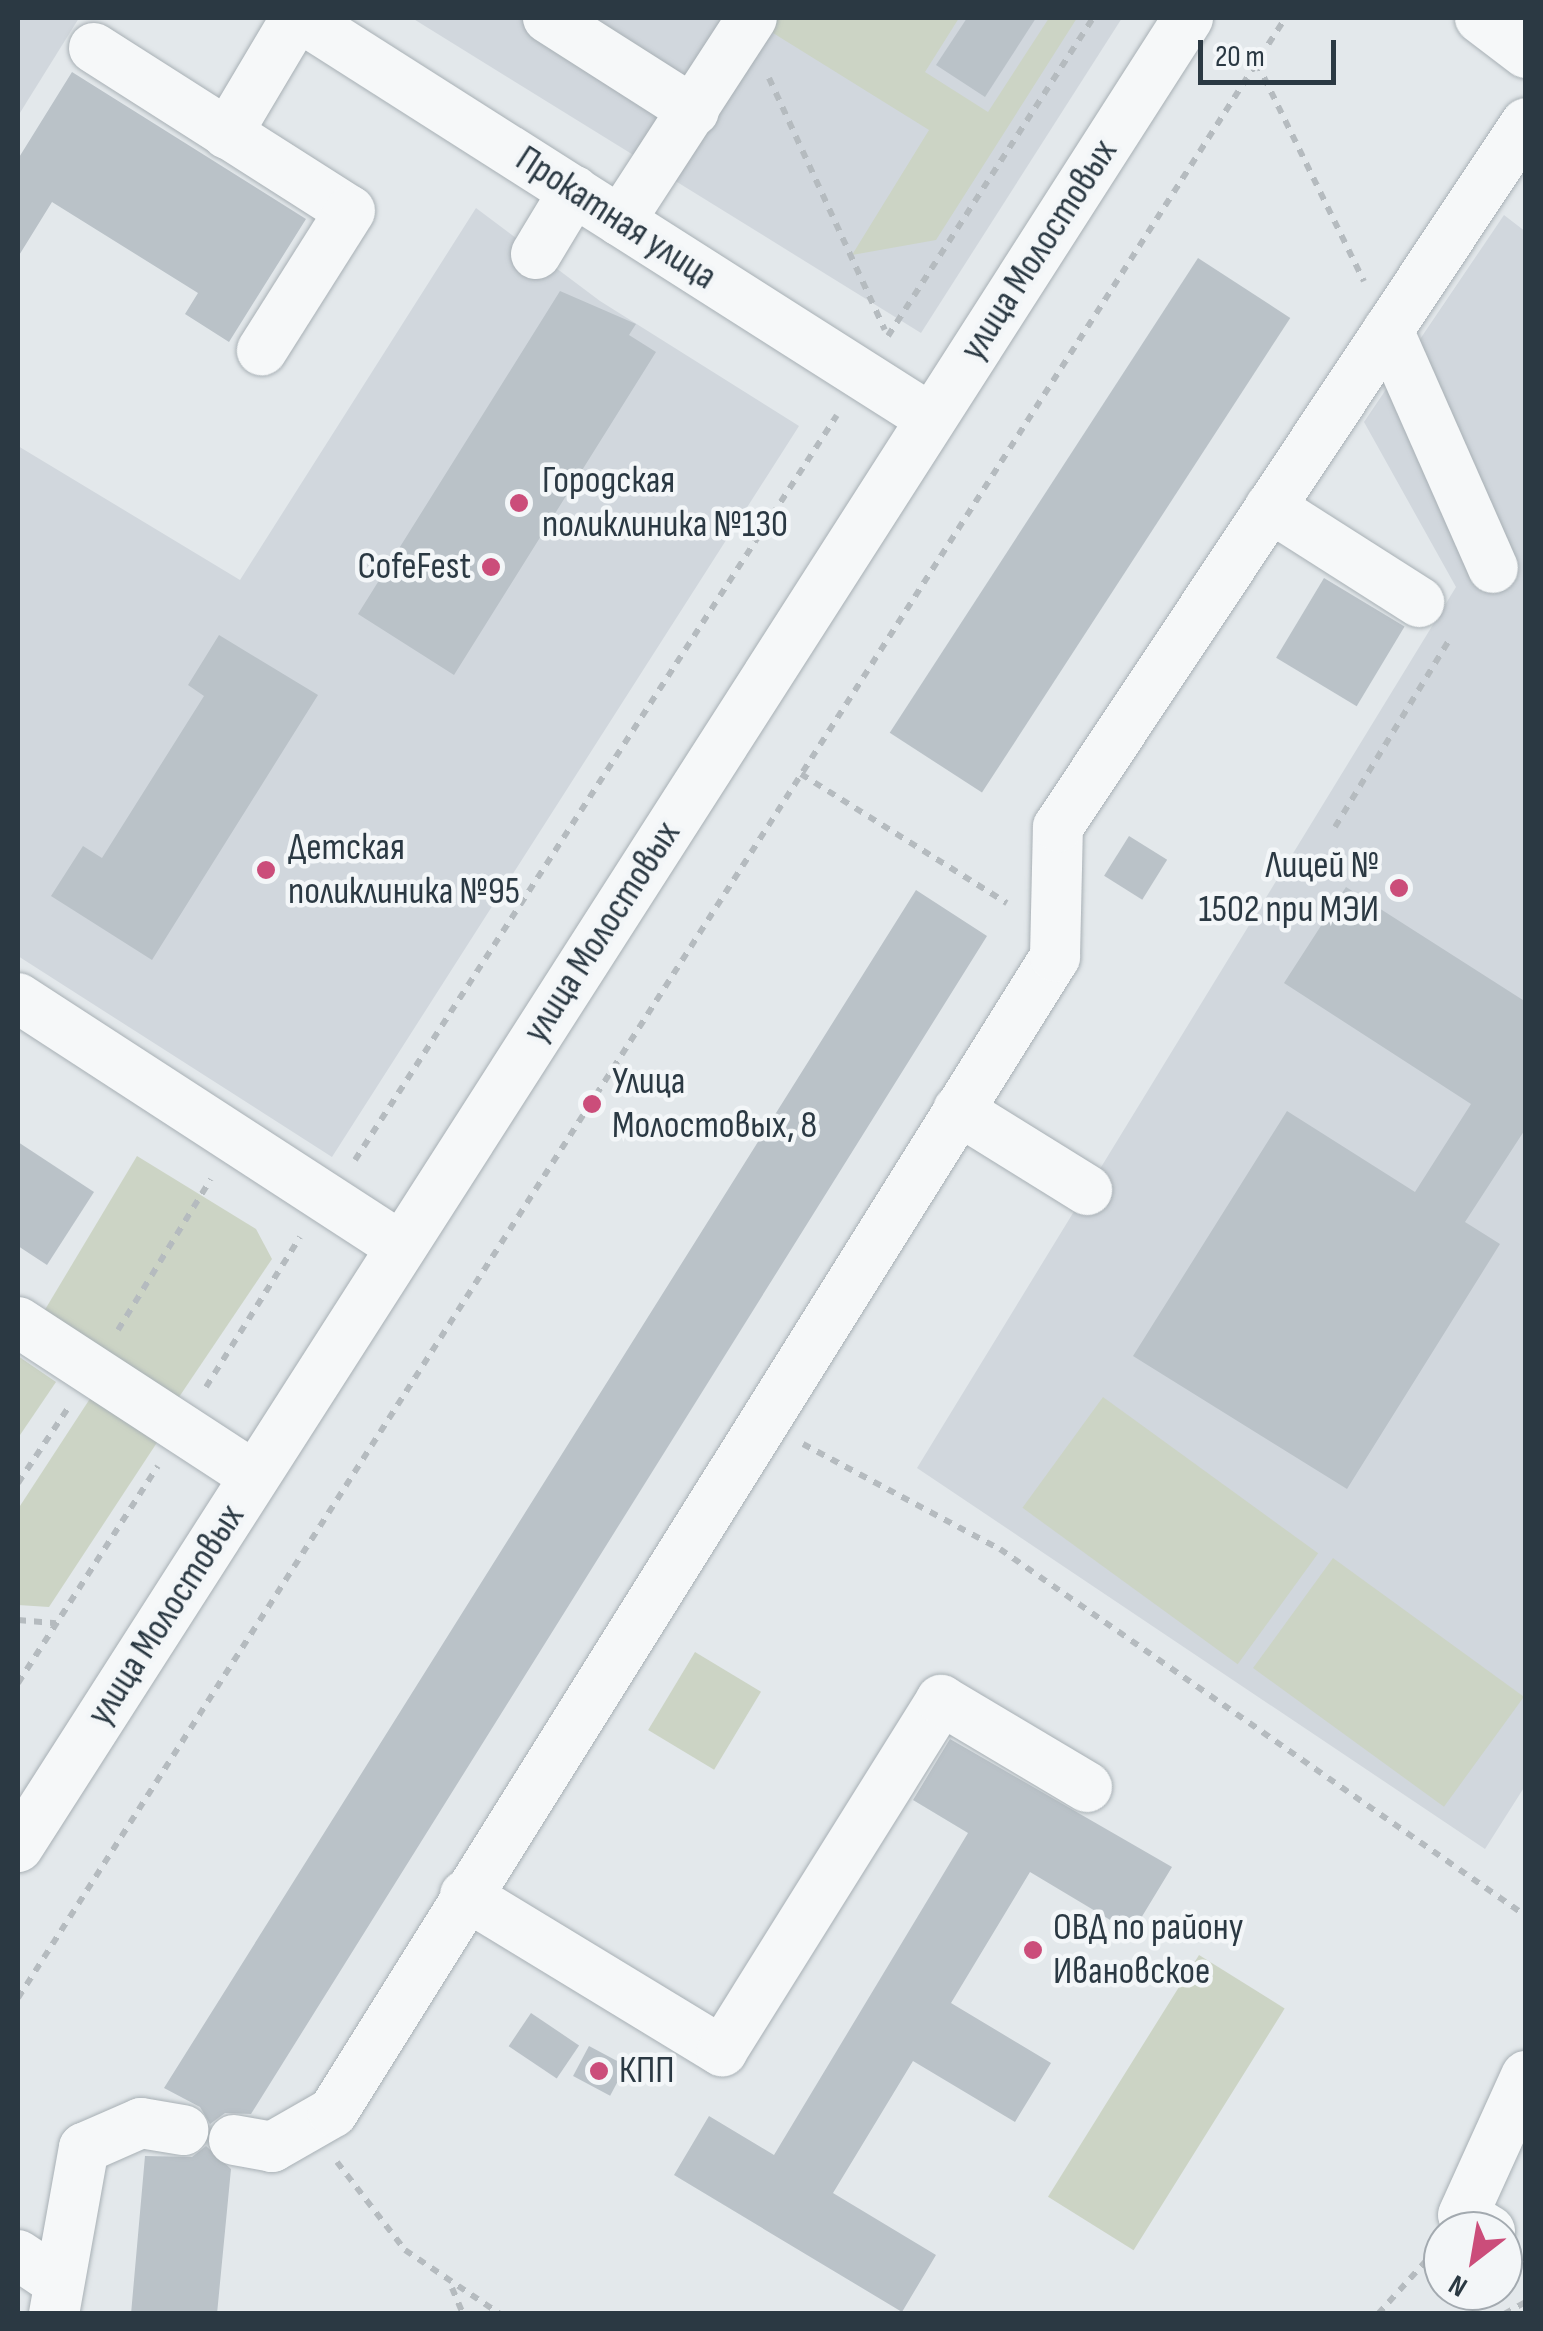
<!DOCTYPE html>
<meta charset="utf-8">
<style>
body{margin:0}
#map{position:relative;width:1543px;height:2331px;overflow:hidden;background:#e3e8eb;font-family:"Sofia Sans Condensed",sans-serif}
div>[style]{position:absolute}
.built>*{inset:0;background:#d1d7dd}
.green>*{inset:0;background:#ccd4c5;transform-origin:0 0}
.building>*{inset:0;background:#bac2c8;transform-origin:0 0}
.path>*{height:6px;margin-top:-3px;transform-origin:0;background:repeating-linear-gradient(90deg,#b5bbbf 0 8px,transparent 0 16px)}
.roads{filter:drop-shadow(0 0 2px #a8b0b5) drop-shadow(0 0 2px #a8b0b5)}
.minor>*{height:50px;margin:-25px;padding:0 25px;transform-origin:25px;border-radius:25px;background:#f6f8f9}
.dots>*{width:28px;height:28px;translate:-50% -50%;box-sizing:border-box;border:5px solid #f3f6f8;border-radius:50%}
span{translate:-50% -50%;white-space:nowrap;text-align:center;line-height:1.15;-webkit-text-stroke:9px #f3f6f8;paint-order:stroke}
.street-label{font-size:38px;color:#2b3943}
.poi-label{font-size:38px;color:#2b3943}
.left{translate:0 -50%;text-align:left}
.right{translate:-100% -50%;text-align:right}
.frame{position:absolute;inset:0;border:20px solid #2b3943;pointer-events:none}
.north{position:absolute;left:1423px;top:2211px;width:100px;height:100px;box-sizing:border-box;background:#f3f6f8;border:2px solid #a3aab0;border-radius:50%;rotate:211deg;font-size:28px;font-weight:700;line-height:40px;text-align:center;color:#2b3943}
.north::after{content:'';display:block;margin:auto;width:35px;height:45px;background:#cb4d7a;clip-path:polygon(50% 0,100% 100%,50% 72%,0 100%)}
.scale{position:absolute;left:1198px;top:40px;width:138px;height:45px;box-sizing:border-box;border:5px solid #2b3943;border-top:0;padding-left:12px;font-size:30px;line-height:35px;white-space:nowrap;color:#2b3943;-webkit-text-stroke:8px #f3f6f8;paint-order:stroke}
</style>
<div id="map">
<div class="built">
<i style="clip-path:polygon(18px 18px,79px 18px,18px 116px)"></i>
<i style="clip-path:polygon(412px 18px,1122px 18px,921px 333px)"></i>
<i style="clip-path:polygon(476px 208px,600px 301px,799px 426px,332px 1157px,18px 956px,18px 446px,240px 580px)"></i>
<i style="clip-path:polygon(1504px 215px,1526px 232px,1525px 1786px,1485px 1849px,917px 1468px,1456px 587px,1364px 422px)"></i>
</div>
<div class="green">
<i style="clip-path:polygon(772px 18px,959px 18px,925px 72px,988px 112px,1049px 18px,1077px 18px,936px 240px,852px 255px,929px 130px,765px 28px)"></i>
<i style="clip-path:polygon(137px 1156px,256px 1229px,272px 1259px,175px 1403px,40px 1318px)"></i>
<i style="clip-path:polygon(18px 1356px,56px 1382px,18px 1438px)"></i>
<i style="clip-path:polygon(93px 1394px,160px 1438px,49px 1607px,18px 1605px,18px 1509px)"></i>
<i style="left:1103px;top:1397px;width:266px;height:137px;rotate:36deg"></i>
<i style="left:1333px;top:1558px;width:236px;height:136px;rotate:36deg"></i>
<i style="left:695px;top:1652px;width:77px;height:91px;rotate:31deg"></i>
<i style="left:1199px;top:1955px;width:101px;height:285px;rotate:32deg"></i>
</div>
<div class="building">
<i style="clip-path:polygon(967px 18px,1036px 18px,985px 97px,936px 65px)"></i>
<i style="clip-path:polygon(72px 72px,306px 219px,229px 342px,185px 314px,198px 293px,52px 202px,18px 257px,18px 159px)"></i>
<i style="left:1198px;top:258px;width:110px;height:566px;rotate:33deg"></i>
<i style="clip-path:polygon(560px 291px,636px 324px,629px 335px,656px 352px,454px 675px,358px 614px)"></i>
<i style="left:1324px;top:578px;width:94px;height:93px;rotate:31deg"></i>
<i style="clip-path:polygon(219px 635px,318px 695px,152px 960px,51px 896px,83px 846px,102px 858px,204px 696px,188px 685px)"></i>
<i style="left:1129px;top:836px;width:45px;height:47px;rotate:32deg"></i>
<i style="clip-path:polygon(1346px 887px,1526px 1002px,1526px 1128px,1465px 1222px,1500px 1244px,1347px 1489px,1133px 1356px,1287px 1111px,1415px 1192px,1471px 1104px,1284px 983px)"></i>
<i style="clip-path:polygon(916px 890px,987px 936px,251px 2114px,225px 2113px,210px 2124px,200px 2107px,164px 2088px)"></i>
<i style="clip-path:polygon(18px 1142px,94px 1192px,47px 1265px,18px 1246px)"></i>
<i style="clip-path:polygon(950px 1739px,1172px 1867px,1132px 1933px,1030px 1872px,951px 2003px,1051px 2063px,1015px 2122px,913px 2061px,833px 2193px,936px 2255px,902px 2312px,674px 2175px,709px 2116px,774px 2155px,968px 1833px,913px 1800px)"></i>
<i style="left:531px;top:2013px;width:58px;height:40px;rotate:34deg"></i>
<i style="left:589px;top:2046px;width:42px;height:34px;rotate:28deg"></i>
<i style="clip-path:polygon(206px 2146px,231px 2169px,217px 2314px,131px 2314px,145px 2156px,192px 2157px)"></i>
</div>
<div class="path">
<i style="left:1257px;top:63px;width:243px;rotate:63.9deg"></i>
<i style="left:769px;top:78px;width:277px;rotate:65.3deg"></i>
<i style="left:888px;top:336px;width:378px;rotate:-57.2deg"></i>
<i style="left:801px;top:774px;width:243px;rotate:32.1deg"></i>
<i style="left:1335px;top:827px;width:219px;rotate:-58.6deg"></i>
<i style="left:355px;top:1160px;width:887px;rotate:-57.1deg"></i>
<i style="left:118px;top:1330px;width:177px;rotate:-58.4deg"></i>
<i style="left:206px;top:1387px;width:177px;rotate:-57.9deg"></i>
<i style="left:803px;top:1444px;width:223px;rotate:28.1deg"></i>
<i style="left:1000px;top:1549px;width:641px;rotate:34.9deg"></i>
<i style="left:18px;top:1483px;width:90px;rotate:-56.3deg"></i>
<i style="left:18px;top:1620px;width:38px;rotate:5deg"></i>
<i style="left:18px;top:1683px;width:258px;rotate:-57.2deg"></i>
<i style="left:18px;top:1998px;width:2351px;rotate:-57.38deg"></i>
<i style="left:337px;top:2162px;width:111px;rotate:52.3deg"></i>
<i style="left:405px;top:2250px;width:115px;rotate:34deg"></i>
<i style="left:452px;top:2288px;width:28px;rotate:67deg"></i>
<i style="left:1378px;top:2314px;width:84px;rotate:-47.9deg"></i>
<i style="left:1504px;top:2314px;width:25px;rotate:-29deg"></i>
</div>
<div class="roads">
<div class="minor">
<i style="left:301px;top:18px;width:745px;rotate:32.45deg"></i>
<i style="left:548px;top:18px;width:173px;rotate:32.5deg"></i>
<i style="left:1480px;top:18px;width:58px;rotate:37.3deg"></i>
<i style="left:94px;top:48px;width:303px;rotate:32.5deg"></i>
<i style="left:350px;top:211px;width:165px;rotate:122.3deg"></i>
<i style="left:227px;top:134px;width:135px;rotate:-59.3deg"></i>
<i style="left:620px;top:221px;width:242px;rotate:-57deg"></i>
<i style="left:536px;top:254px;width:74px;rotate:-58.9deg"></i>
<i style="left:1388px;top:330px;width:260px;rotate:66.2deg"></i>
<i style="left:1270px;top:507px;width:177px;rotate:32.5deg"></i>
<i style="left:18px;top:998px;width:457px;rotate:33deg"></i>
<i style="left:958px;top:1110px;width:152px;rotate:31.8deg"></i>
<i style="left:18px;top:1322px;width:282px;rotate:33.1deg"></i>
<i style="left:18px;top:1847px;width:2171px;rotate:-57.39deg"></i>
<i style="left:465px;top:1895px;width:301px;rotate:31.3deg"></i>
<i style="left:722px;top:2051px;width:414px;rotate:-58deg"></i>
<i style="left:941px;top:1700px;width:170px;rotate:30.8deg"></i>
<i style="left:234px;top:2140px;width:39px;rotate:10deg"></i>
<i style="left:272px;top:2147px;width:70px;rotate:-29.8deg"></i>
<i style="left:333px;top:2112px;width:1362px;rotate:-57.99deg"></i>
<i style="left:1055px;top:957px;width:130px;rotate:-88.7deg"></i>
<i style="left:1058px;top:827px;width:845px;rotate:-56.39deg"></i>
<i style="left:1490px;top:2231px;width:31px;rotate:-149deg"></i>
<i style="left:1463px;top:2215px;width:153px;rotate:-65.6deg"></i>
<i style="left:18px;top:2255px;width:47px;rotate:33.7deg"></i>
<i style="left:54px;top:2314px;width:169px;rotate:-79.8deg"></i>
<i style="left:84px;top:2148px;width:62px;rotate:-23.7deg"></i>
<i style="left:141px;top:2123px;width:43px;rotate:9.5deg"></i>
</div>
</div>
<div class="dots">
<i style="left:519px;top:503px;background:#cb4d7a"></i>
<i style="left:491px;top:567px;background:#cb4d7a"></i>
<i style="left:266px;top:870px;background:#cb4d7a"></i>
<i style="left:1399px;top:888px;background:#cb4d7a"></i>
<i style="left:592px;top:1104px;background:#cb4d7a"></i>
<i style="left:1033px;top:1950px;background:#cb4d7a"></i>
<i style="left:599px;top:2071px;background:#cb4d7a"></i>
</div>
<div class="street-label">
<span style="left:616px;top:218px;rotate:33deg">Прокатная улица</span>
<span style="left:1039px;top:250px;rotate:-57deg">улица Молостовых</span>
<span style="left:602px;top:932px;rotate:-57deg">улица Молостовых</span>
<span style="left:166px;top:1615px;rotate:-57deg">улица Молостовых</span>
</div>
<div class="poi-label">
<span class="left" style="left:542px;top:503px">Городская<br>поликлиника №130</span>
<span class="right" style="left:471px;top:567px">CofeFest</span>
<span class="left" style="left:288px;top:870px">Детская<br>поликлиника №95</span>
<span class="right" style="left:1379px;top:888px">Лицей №<br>1502 при МЭИ</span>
<span class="left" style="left:612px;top:1104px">Улица<br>Молостовых, 8</span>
<span class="left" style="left:1053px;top:1950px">ОВД по району<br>Ивановское</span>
<span class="left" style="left:619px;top:2071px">КПП</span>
</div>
<div class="frame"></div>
<div class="north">N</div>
<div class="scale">20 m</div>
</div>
